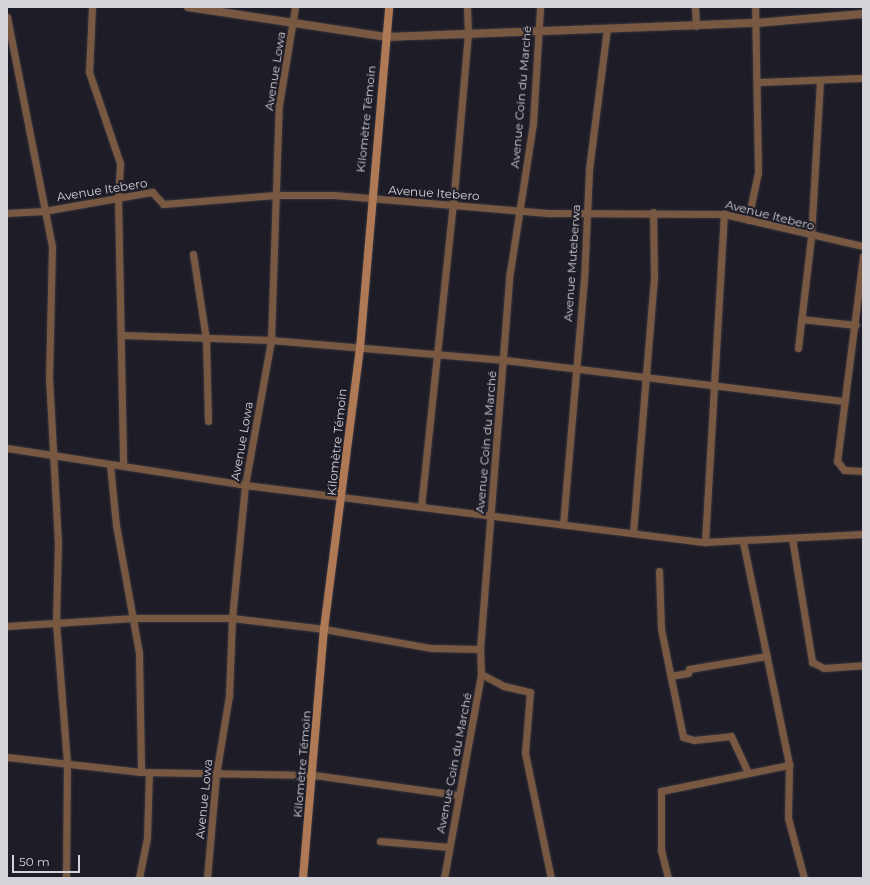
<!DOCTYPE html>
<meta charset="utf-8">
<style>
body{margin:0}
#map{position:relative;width:870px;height:885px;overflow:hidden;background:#1e1c26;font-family:Montserrat,sans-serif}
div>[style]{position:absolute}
.roads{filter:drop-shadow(0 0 1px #37363f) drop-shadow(0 0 1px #37363f)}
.minor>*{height:7px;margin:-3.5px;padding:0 3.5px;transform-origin:3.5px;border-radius:3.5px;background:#795842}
.tertiary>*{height:8px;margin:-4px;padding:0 4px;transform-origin:4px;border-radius:4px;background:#795842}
.secondary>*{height:8px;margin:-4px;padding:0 4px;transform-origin:4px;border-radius:4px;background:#ae7954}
span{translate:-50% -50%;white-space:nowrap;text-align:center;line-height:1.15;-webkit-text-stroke:4px #1e1c26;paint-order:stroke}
.street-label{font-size:12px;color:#d4d3d9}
.frame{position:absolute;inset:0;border:8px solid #d4d3d9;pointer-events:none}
.scale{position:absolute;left:12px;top:855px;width:68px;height:18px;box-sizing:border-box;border:2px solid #d4d3d9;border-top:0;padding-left:5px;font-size:12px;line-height:14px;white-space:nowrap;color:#d4d3d9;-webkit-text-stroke:3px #1e1c26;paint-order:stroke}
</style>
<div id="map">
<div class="roads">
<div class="minor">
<i style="left:92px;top:7px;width:65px;rotate:92.6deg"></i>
<i style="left:89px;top:72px;width:96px;rotate:71.2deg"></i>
<i style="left:120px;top:163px;width:34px;rotate:93deg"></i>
<i style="left:118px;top:197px;width:269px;rotate:88.9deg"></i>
<i style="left:695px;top:7px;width:19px;rotate:87deg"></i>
<i style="left:7px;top:17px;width:234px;rotate:78.9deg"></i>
<i style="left:52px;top:247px;width:130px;rotate:91.3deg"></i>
<i style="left:49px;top:377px;width:164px;rotate:86.9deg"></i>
<i style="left:58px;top:541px;width:82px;rotate:91.4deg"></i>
<i style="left:56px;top:623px;width:139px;rotate:85.5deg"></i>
<i style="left:67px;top:762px;width:116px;rotate:90.5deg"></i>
<i style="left:758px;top:82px;width:105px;rotate:-2.2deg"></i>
<i style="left:7px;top:213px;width:37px;rotate:-3deg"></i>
<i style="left:44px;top:211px;width:110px;rotate:-10deg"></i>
<i style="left:152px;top:192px;width:16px;rotate:47deg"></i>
<i style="left:163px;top:204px;width:113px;rotate:-4.6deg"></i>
<i style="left:276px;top:195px;width:58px"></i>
<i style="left:334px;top:195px;width:217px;rotate:4.8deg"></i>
<i style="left:550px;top:213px;width:174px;rotate:0.3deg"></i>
<i style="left:724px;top:214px;width:143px;rotate:13deg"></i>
<i style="left:748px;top:220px;width:49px;rotate:-78.2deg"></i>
<i style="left:758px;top:172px;width:165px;rotate:-91deg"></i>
<i style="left:193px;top:254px;width:86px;rotate:81.3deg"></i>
<i style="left:206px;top:339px;width:82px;rotate:88.6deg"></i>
<i style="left:863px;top:256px;width:207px;rotate:97.2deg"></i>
<i style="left:837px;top:461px;width:11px;rotate:52deg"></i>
<i style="left:844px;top:470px;width:19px;rotate:3deg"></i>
<i style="left:801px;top:319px;width:55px;rotate:6.2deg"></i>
<i style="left:123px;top:335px;width:148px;rotate:1.9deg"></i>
<i style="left:271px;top:340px;width:234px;rotate:4.9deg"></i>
<i style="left:504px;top:360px;width:343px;rotate:6.9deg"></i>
<i style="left:798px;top:348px;width:112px;rotate:-83.3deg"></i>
<i style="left:811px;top:237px;width:157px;rotate:-86.7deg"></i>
<i style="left:7px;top:448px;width:241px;rotate:8.8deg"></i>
<i style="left:245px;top:485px;width:464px;rotate:7.1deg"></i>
<i style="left:705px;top:542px;width:158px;rotate:-2.9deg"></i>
<i style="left:110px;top:465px;width:60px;rotate:84.3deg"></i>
<i style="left:116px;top:525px;width:130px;rotate:79.8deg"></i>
<i style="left:139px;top:653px;width:119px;rotate:89deg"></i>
<i style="left:421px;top:507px;width:304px;rotate:-84deg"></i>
<i style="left:453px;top:205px;width:171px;rotate:-85deg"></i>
<i style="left:468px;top:35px;width:28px;rotate:-92deg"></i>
<i style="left:563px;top:524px;width:244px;rotate:-85.1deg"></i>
<i style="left:584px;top:281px;width:112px;rotate:-87.4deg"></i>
<i style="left:589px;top:169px;width:142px;rotate:-82.7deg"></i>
<i style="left:633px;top:533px;width:258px;rotate:-85.3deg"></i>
<i style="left:654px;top:276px;width:64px;rotate:-90.9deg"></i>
<i style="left:792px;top:538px;width:126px;rotate:80.8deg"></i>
<i style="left:812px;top:662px;width:13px;rotate:27deg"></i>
<i style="left:824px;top:668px;width:39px;rotate:-4deg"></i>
<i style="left:705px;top:542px;width:329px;rotate:-86.7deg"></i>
<i style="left:743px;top:542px;width:228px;rotate:78.3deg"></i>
<i style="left:789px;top:765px;width:53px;rotate:91.1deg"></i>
<i style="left:788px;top:818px;width:62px;rotate:75.1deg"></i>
<i style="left:659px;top:571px;width:58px;rotate:88deg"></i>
<i style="left:661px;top:629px;width:110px;rotate:78.5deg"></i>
<i style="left:683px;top:737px;width:11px;rotate:15deg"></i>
<i style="left:694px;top:740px;width:37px;rotate:-6deg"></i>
<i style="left:731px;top:736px;width:38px;rotate:65deg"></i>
<i style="left:7px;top:626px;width:127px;rotate:-3.6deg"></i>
<i style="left:134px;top:618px;width:98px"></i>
<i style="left:232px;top:618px;width:93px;rotate:6.8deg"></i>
<i style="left:324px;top:629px;width:109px;rotate:10.1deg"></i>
<i style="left:431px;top:648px;width:49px;rotate:1.2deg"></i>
<i style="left:481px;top:674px;width:26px;rotate:28deg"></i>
<i style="left:504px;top:686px;width:27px;rotate:13deg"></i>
<i style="left:530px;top:692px;width:61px;rotate:94.7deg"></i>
<i style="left:525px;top:753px;width:128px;rotate:78.3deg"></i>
<i style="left:671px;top:676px;width:17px;rotate:-10deg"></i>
<i style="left:688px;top:673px;width:4px;rotate:-76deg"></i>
<i style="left:689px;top:669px;width:79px;rotate:-9.5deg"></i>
<i style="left:7px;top:757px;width:135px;rotate:6.4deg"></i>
<i style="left:141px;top:772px;width:173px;rotate:1deg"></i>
<i style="left:314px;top:775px;width:145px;rotate:7.9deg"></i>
<i style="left:380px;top:841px;width:69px;rotate:5deg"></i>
<i style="left:139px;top:878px;width:41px;rotate:-78.7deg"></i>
<i style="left:147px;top:838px;width:66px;rotate:-88.3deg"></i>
<i style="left:207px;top:878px;width:103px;rotate:-85deg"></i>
<i style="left:216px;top:775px;width:80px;rotate:-80.7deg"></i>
<i style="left:229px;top:696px;width:78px;rotate:-87.8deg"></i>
<i style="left:232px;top:618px;width:134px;rotate:-84.4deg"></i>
<i style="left:245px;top:485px;width:147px;rotate:-79.8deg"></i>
<i style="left:271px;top:340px;width:235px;rotate:-88.1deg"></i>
<i style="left:279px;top:105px;width:99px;rotate:-80.7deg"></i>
<i style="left:444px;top:878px;width:207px;rotate:-79.7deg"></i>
<i style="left:481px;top:674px;width:25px;rotate:-92deg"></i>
<i style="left:480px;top:649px;width:378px;rotate:-85.5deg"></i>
<i style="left:510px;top:272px;width:151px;rotate:-81.2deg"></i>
<i style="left:533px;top:123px;width:116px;rotate:-86.5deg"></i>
<i style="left:668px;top:878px;width:29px;rotate:-104deg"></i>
<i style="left:661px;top:850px;width:59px;rotate:-90deg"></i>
<i style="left:661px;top:791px;width:131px;rotate:-11.5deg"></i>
</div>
<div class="tertiary">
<i style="left:188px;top:7px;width:200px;rotate:8.6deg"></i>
<i style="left:386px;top:37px;width:370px;rotate:-2.2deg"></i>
<i style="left:756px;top:23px;width:107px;rotate:-4.8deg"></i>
</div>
<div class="secondary">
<i style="left:303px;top:878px;width:250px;rotate:-85.2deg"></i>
<i style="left:324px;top:629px;width:283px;rotate:-82.7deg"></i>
<i style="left:360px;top:348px;width:342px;rotate:-85.1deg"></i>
</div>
</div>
<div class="street-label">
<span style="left:275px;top:71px;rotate:-81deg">Avenue Lowa</span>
<span style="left:521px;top:97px;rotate:-85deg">Avenue Coin du Marché</span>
<span style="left:366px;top:119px;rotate:-84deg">Kilomètre Témoin</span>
<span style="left:102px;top:190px;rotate:-9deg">Avenue Itebero</span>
<span style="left:434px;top:193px;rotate:4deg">Avenue Itebero</span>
<span style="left:770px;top:215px;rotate:14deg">Avenue Itebero</span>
<span style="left:572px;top:263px;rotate:-86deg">Avenue Muteberwa</span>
<span style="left:242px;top:441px;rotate:-80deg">Avenue Lowa</span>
<span style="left:337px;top:442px;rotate:-84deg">Kilomètre Témoin</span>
<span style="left:486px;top:442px;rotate:-85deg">Avenue Coin du Marché</span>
<span style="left:454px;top:763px;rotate:-79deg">Avenue Coin du Marché</span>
<span style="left:302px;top:764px;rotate:-85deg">Kilomètre Témoin</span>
<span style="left:204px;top:799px;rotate:-84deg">Avenue Lowa</span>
</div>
<div class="frame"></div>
<div class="scale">50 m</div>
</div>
